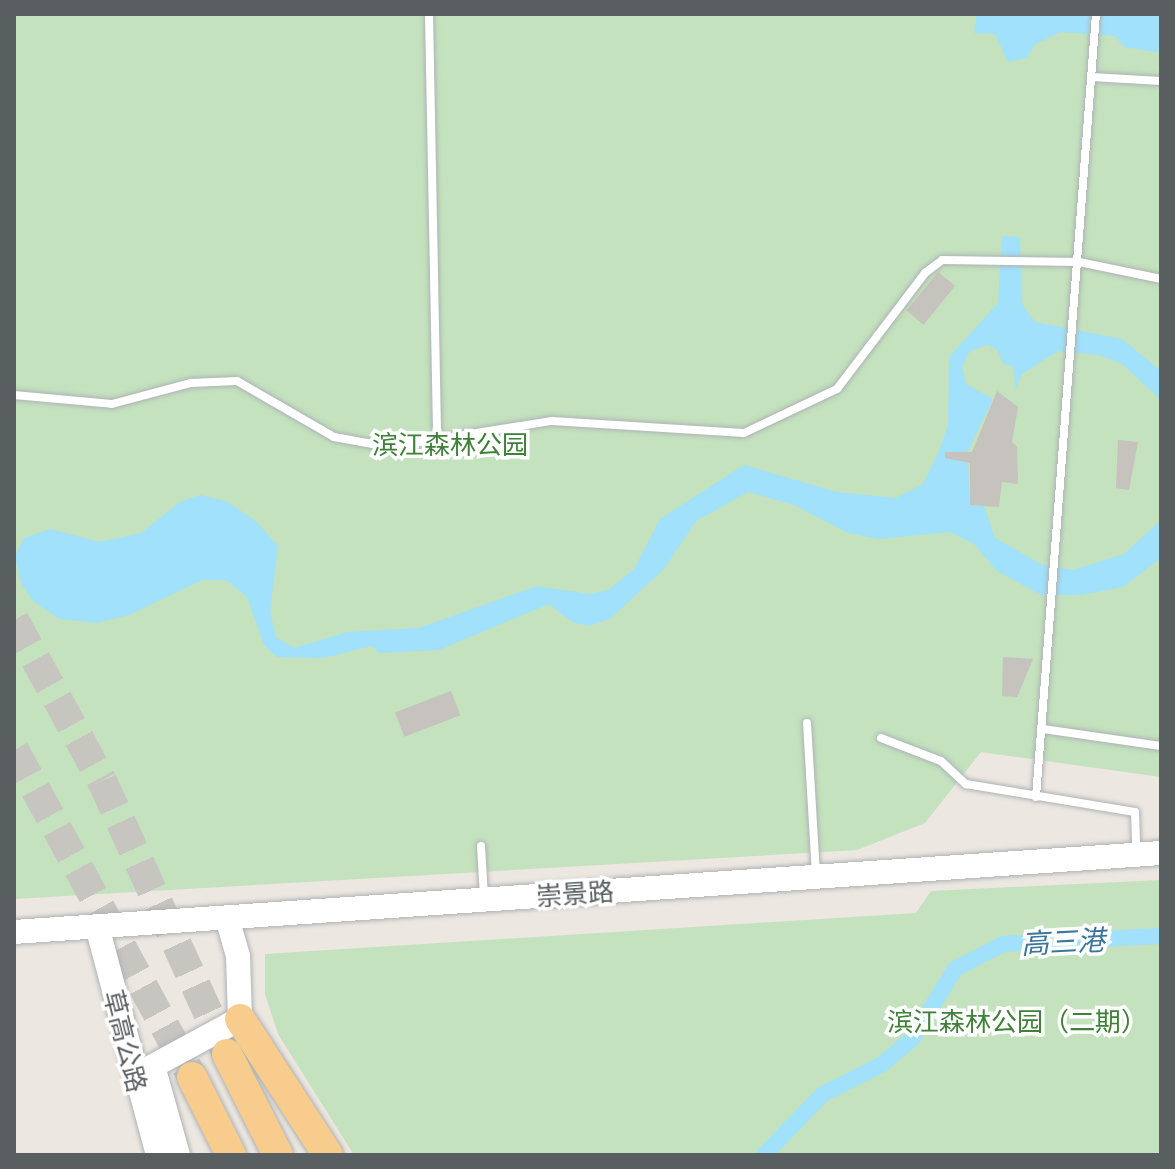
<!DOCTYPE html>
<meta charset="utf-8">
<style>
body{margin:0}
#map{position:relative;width:1175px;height:1169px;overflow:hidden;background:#ece7e0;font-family:Barlow,"Noto Sans SC",sans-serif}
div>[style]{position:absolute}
.green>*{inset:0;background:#c3e2bd}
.water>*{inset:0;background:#a1e1fb}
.canal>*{height:16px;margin:-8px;padding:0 8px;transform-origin:8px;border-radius:8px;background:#a1e1fb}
.building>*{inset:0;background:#c6c2bd;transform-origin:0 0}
.highway-tunnel>*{height:30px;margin-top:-15px;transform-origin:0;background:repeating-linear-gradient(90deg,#c7c5c0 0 30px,transparent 0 45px)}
.roads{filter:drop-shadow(0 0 2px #aeb2b6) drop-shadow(0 0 2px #aeb2b6)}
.lane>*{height:8px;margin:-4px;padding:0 4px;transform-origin:4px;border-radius:4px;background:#fff}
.secondary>*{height:24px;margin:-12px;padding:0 12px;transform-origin:12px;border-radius:12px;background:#fff}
.highway>*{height:30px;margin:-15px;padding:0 15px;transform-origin:15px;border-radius:15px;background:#f7cc8c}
span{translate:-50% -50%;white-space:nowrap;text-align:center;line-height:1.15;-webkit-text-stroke:7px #fff;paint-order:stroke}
.park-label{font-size:26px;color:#3f8138}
.street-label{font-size:26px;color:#595e61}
.water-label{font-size:28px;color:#3b779a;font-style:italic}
.frame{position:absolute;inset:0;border:16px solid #595e61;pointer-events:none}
</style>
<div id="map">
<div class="green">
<i style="clip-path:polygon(14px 14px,1161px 14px,1161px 777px,981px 752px,925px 823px,857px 850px,14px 899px)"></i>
<i style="clip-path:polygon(1161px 880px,1161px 1155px,354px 1155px,278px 1034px,265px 994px,265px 954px,916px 913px,931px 891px)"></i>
</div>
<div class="water">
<i style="clip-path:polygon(977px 14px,1161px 14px,1161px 53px,1124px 47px,1115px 36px,1061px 32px,1034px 45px,1027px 58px,1008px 62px,995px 34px,974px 33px)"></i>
<i style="clip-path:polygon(1002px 236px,1020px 237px,1022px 304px,1035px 322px,1122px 339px,1161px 371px,1161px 400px,1122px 364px,1099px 355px,1058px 351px,1022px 374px,1016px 389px,1013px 366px,1003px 364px,997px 349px,987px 345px,970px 351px,962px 367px,966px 384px,993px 399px,963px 461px,968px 463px,970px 504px,984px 506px,995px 538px,1041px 564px,1073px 570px,1124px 554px,1161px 520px,1161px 558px,1123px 587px,1081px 595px,1041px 595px,997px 571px,974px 544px,950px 532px,879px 539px,848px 533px,794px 505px,748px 492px,696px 521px,664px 569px,610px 619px,589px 626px,572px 622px,549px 604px,439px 650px,379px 653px,372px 646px,323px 658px,277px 657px,264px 645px,247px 597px,226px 580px,202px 580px,129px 615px,97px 623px,59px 619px,32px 600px,21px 583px,15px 556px,24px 538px,51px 529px,99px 542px,141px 533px,180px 502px,200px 495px,226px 501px,257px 522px,278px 546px,270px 611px,276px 637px,294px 648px,348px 632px,419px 628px,537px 586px,589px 594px,608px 590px,634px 569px,660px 519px,744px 465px,837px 492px,896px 498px,923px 484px,940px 449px,948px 425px,949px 357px,998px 303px)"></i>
</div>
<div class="canal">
<i style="left:764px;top:1155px;width:85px;rotate:-46deg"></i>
<i style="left:823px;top:1094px;width:65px;rotate:-26.6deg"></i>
<i style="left:881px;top:1065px;width:40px;rotate:-40deg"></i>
<i style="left:912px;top:1039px;width:82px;rotate:-58.4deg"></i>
<i style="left:955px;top:969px;width:54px;rotate:-27.5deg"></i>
<i style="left:1003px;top:944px;width:158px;rotate:-2.9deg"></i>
</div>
<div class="building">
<i style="left:938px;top:272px;width:22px;height:50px;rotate:39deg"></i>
<i style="clip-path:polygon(997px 391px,1018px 407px,1012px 442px,1017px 447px,1018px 484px,1002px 482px,999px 507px,970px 505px,970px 463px,945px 458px,945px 452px,972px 452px)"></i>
<i style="clip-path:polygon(1118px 440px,1138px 442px,1129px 490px,1116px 488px)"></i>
<i style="clip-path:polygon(1003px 657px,1033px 659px,1017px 697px,1002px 696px)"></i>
<i style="left:451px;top:691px;width:26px;height:60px;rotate:69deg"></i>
</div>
<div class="highway-tunnel">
<i style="left:14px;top:620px;width:183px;rotate:61.3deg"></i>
<i style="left:102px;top:781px;width:300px;rotate:65.4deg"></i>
<i style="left:14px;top:750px;width:372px;rotate:61.4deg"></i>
</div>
<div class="roads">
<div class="lane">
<i style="left:429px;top:14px;width:425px;rotate:88.9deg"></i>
<i style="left:1091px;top:77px;width:70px;rotate:3.3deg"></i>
<i style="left:14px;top:395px;width:98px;rotate:5.2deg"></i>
<i style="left:112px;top:404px;width:82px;rotate:-14.9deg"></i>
<i style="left:191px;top:383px;width:46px;rotate:-2.5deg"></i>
<i style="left:237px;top:381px;width:112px;rotate:30deg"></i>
<i style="left:334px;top:437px;width:56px;rotate:10.3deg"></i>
<i style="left:389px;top:447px;width:165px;rotate:-9.1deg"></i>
<i style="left:552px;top:421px;width:192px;rotate:3.6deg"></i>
<i style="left:744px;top:433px;width:103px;rotate:-25.3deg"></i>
<i style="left:837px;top:389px;width:146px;rotate:-52.8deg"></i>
<i style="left:925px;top:273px;width:21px;rotate:-37deg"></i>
<i style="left:942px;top:260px;width:137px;rotate:0.8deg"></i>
<i style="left:1079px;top:262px;width:84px;rotate:11.7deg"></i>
<i style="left:807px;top:723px;width:151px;rotate:86.6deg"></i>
<i style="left:1043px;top:729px;width:119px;rotate:8.2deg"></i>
<i style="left:881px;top:738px;width:64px;rotate:21deg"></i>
<i style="left:941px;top:761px;width:34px;rotate:43deg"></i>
<i style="left:966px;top:784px;width:171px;rotate:9.4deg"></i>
<i style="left:1135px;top:812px;width:38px;rotate:88deg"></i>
<i style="left:1036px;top:797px;width:785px;rotate:-85.62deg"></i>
<i style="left:481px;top:846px;width:51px;rotate:86.6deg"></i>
</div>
<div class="secondary">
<i style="left:97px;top:926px;width:237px;rotate:75.1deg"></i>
<i style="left:14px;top:932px;width:1150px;rotate:-3.94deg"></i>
<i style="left:178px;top:1155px;width:92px;rotate:-105.7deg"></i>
<i style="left:153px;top:1066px;width:99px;rotate:-28.4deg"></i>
<i style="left:240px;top:1019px;width:63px;rotate:-91.8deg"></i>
<i style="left:238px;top:956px;width:40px;rotate:-106deg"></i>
</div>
<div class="highway">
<i style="left:240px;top:1019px;width:162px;rotate:57.1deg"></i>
<i style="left:227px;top:1054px;width:113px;rotate:63.2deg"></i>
<i style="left:192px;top:1077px;width:87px;rotate:63.4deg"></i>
</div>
</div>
<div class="park-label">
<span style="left:450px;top:444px">滨江森林公园</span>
<span style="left:1017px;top:1021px">滨江森林公园（二期）</span>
</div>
<div class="street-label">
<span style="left:575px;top:893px;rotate:-4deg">崇景路</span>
<span style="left:126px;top:1041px;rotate:76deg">草高公路</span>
</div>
<div class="water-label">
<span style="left:1063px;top:941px;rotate:-3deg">高三港</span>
</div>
<div class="frame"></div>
</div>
